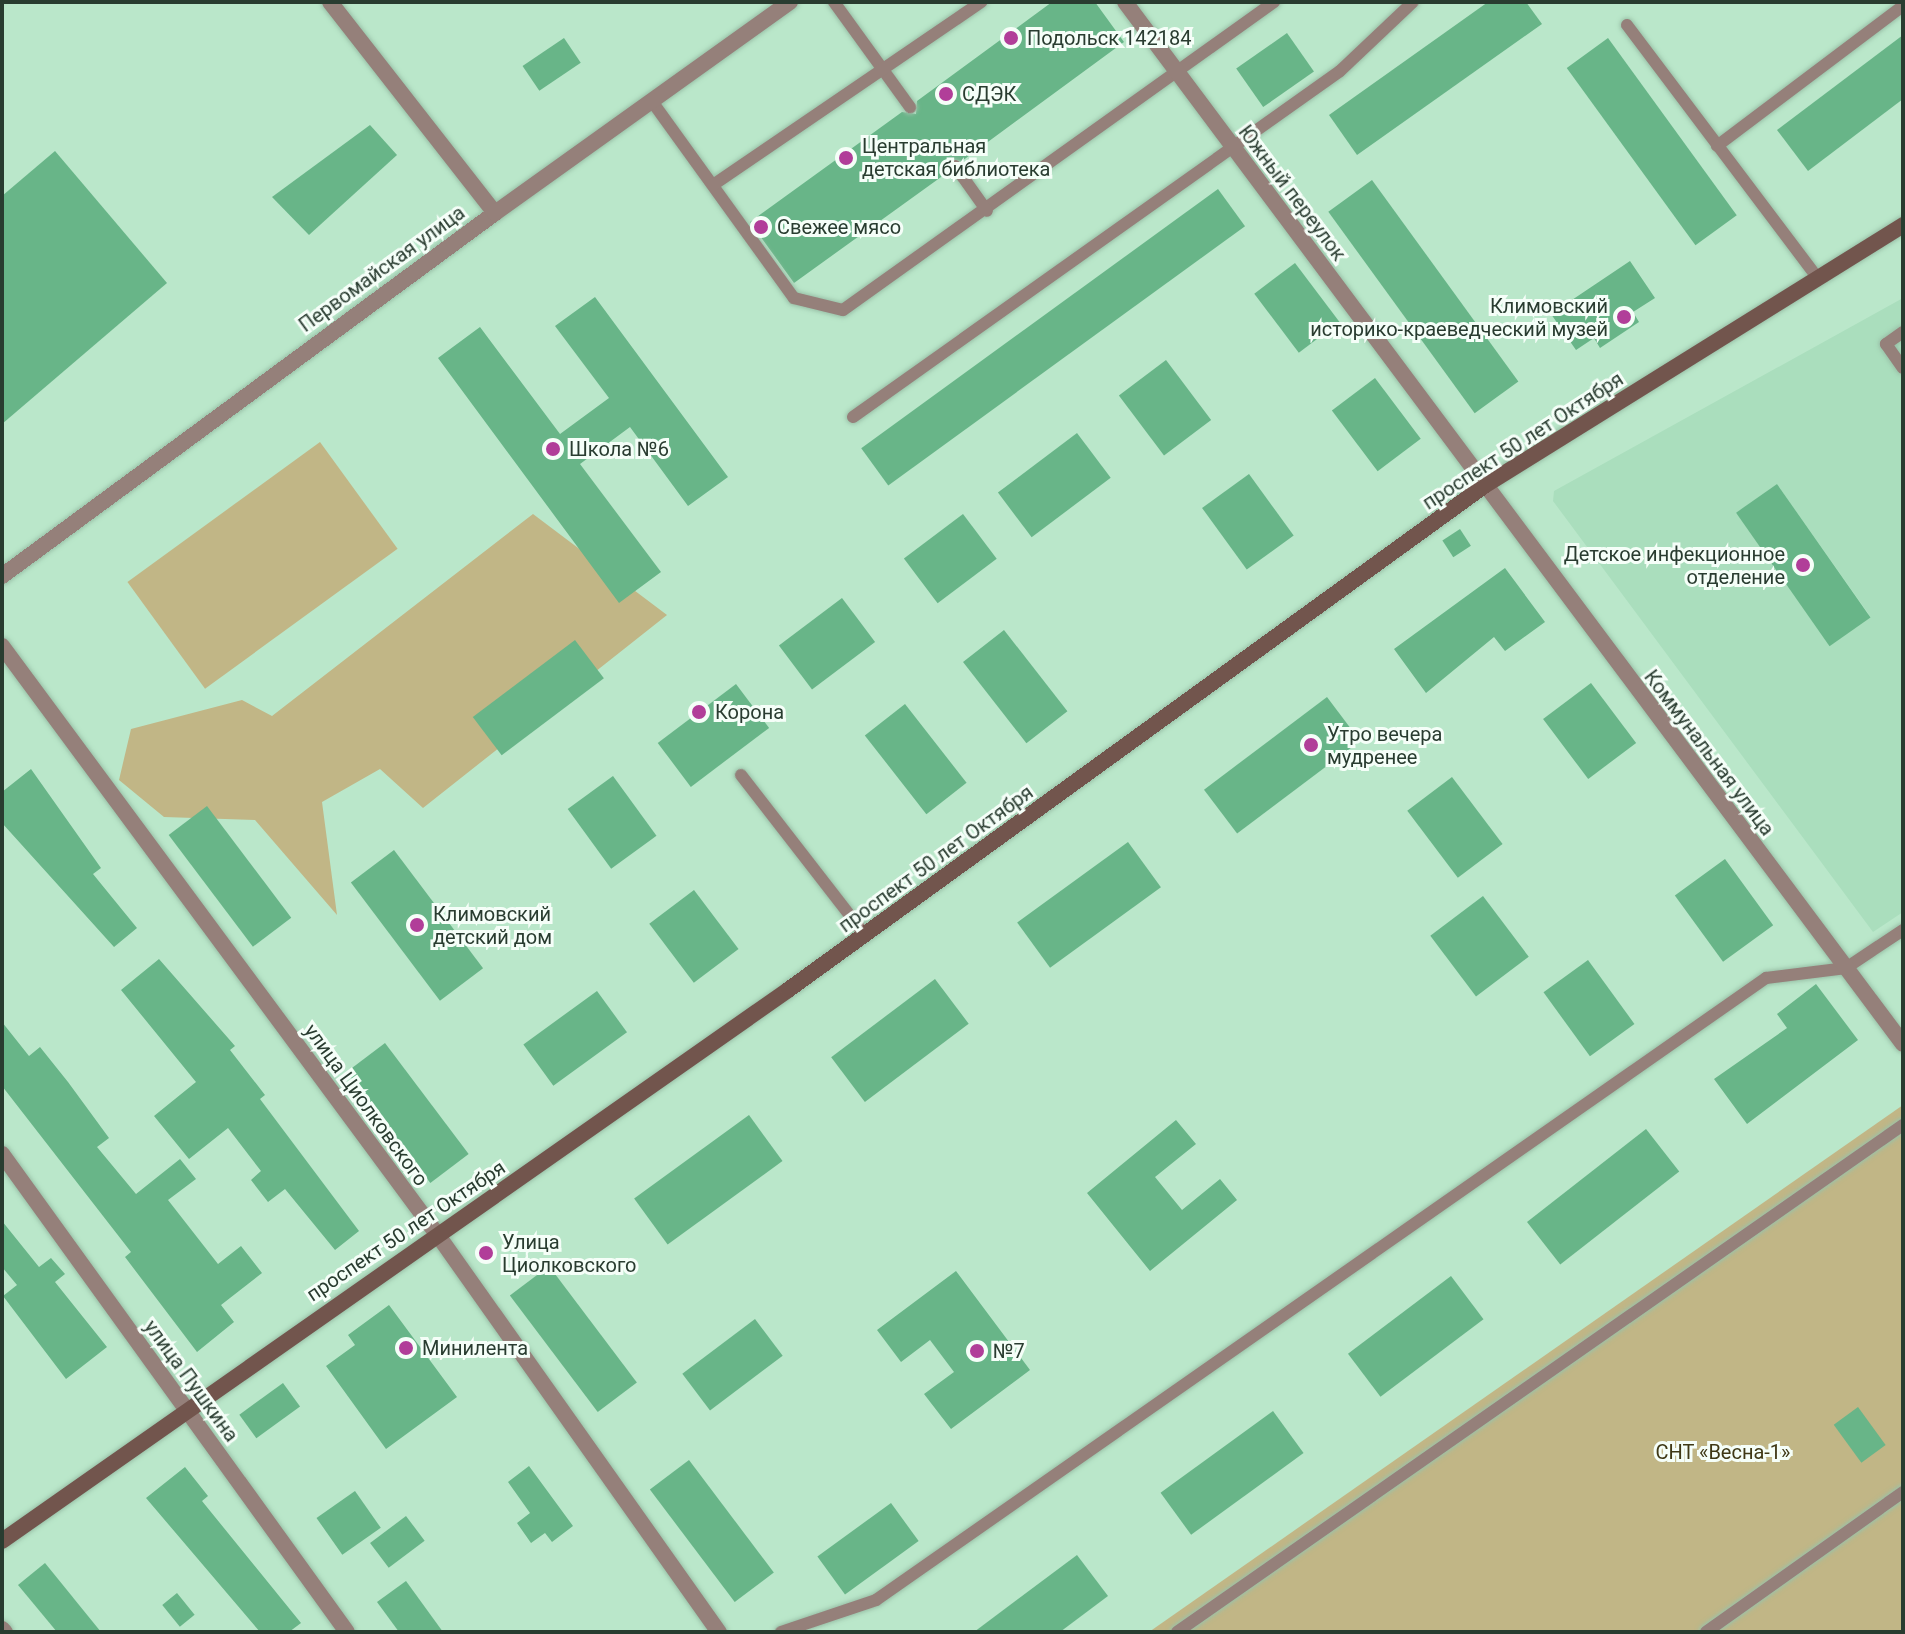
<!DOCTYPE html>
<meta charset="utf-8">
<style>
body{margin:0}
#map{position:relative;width:1905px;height:1634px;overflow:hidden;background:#bae7ca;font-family:Roboto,sans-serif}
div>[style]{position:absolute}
.built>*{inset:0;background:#aadebd}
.green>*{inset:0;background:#c1b686;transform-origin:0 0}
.building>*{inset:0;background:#68b588;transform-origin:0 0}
.roads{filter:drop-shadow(0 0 2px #9ac1a8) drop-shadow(0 0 2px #9ac1a8)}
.service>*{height:12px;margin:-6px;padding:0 6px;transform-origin:6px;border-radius:6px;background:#95807a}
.minor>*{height:16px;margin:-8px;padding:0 8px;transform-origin:8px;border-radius:8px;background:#95807a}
.tertiary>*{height:16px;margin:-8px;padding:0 8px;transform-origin:8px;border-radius:8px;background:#95807a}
.secondary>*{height:16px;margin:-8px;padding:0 8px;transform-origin:8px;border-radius:8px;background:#72554d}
.dots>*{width:22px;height:22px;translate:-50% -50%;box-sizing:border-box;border:4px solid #f5fef8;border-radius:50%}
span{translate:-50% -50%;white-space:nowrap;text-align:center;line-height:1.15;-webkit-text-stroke:6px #f5fef8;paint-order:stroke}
.poi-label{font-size:20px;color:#293c30}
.left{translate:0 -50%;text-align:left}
.right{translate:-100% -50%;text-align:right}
.street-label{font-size:20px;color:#293c30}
.park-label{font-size:20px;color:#3f3815}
.frame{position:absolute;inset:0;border:4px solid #293c30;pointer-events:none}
</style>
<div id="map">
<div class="built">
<i style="clip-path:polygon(evenodd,1903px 298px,1903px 912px,1873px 932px,1553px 501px,1554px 491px,1903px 298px,1777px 484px,1870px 616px,1736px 513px,1777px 484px)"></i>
</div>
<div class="green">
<i style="left:320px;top:442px;width:132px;height:238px;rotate:54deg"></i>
<i style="clip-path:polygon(533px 514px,667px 615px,423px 808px,380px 769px,322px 802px,337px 915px,255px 820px,164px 817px,119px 780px,131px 729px,242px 700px,272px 716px)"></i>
<i style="clip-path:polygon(1903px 1105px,1903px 1632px,1149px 1632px)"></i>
</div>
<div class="building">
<i style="clip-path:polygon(1052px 2px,1095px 2px,1124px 42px,962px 161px,949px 159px,948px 172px,794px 283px,750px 222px,902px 112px,916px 114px,917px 101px)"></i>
<i style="clip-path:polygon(1488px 2px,1526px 2px,1542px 24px,1357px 155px,1329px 115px)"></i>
<i style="left:1287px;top:33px;width:47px;height:62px;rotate:55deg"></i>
<i style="clip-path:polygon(1903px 35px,1903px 99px,1808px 171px,1777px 130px)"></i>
<i style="left:564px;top:38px;width:30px;height:50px;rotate:56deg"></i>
<i style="left:1608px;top:38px;width:219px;height:51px;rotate:54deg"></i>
<i style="clip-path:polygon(370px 125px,397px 155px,309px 235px,272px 197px)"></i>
<i style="clip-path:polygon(55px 151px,167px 283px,2px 424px,2px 196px)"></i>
<i style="left:1372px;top:180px;width:249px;height:54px;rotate:54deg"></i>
<i style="left:1218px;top:189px;width:46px;height:441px;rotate:54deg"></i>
<i style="clip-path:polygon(1630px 261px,1655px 298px,1633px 312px,1639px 322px,1600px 348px,1594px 338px,1576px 350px,1551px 314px)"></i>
<i style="left:1295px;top:263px;width:74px;height:51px;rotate:53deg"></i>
<i style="clip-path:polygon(595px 297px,728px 477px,688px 506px,630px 427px,580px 464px,661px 572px,619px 603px,438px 358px,480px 327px,560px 434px,609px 398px,555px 326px)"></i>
<i style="left:1166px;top:360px;width:75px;height:59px;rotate:53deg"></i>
<i style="left:1375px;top:378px;width:76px;height:54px;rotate:53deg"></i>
<i style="left:1077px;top:433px;width:56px;height:99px;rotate:53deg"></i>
<i style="left:1249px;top:474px;width:76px;height:58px;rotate:54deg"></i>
<i style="left:1777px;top:484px;width:163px;height:50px;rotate:55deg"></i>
<i style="left:963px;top:514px;width:56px;height:74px;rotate:53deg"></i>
<i style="left:1460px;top:529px;width:20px;height:21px;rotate:57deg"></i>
<i style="clip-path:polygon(1505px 568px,1545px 622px,1505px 651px,1494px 637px,1426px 693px,1394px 649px)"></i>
<i style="left:842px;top:598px;width:55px;height:79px;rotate:53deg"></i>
<i style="left:1004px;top:630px;width:103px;height:52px;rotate:52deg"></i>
<i style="left:575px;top:640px;width:48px;height:128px;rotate:53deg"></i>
<i style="left:1591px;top:683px;width:75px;height:60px;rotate:53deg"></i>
<i style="left:736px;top:684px;width:55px;height:98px;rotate:53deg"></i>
<i style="left:1327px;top:697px;width:55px;height:154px;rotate:53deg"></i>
<i style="left:905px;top:704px;width:100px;height:51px;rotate:52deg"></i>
<i style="clip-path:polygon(31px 769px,101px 868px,93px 874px,137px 928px,114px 947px,2px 823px,2px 792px)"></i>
<i style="left:613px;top:776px;width:74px;height:56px;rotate:54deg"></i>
<i style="left:1452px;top:777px;width:84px;height:56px;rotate:53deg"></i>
<i style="left:207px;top:806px;width:140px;height:48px;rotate:53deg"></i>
<i style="left:1128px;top:842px;width:56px;height:137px;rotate:54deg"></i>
<i style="left:394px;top:850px;width:148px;height:54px;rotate:53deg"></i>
<i style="left:1725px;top:859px;width:82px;height:62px;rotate:54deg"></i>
<i style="left:694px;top:890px;width:74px;height:56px;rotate:53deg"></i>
<i style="left:1483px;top:896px;width:76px;height:66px;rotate:53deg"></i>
<i style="clip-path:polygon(159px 959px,235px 1046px,230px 1050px,265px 1095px,260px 1099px,359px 1231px,335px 1250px,285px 1189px,268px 1202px,251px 1180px,261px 1171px,228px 1128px,189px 1159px,154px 1116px,196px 1082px,121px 990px)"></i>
<i style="left:1588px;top:960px;width:79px;height:55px;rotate:54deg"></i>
<i style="left:935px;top:979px;width:56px;height:130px;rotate:53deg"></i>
<i style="clip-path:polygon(1816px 984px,1858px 1040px,1747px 1124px,1714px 1079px,1787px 1028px,1777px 1014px)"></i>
<i style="left:597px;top:991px;width:51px;height:91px;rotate:54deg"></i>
<i style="clip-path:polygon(2px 1022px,29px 1056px,40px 1047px,68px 1082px,109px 1138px,97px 1147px,136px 1194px,180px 1159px,196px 1179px,168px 1200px,218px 1264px,241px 1246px,262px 1273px,221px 1305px,234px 1322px,197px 1352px,125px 1257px,131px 1252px,2px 1086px)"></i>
<i style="left:385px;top:1043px;width:139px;height:48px;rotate:53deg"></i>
<i style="left:749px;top:1115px;width:57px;height:142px;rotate:54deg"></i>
<i style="clip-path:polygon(1176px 1120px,1196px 1144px,1155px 1177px,1182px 1210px,1220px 1179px,1237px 1200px,1150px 1271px,1087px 1193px)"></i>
<i style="left:1646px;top:1129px;width:54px;height:151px;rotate:52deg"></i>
<i style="clip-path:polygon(2px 1221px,39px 1267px,51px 1258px,65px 1274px,55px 1282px,107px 1347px,66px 1379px,3px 1296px,17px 1285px,2px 1267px)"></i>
<i style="left:549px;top:1266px;width:146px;height:49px;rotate:53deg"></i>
<i style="clip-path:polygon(956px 1271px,1030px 1370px,951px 1429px,924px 1394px,954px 1372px,930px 1340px,901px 1362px,877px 1330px)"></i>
<i style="left:1451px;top:1276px;width:54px;height:129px;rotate:53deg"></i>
<i style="clip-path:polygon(389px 1305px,457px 1397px,386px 1449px,326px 1366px,355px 1345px,348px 1335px)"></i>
<i style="left:755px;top:1319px;width:46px;height:91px;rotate:53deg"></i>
<i style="left:283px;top:1383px;width:29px;height:54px;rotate:54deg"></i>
<i style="left:1858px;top:1407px;width:47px;height:30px;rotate:54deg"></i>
<i style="left:1273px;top:1411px;width:52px;height:139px;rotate:54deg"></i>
<i style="left:689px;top:1460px;width:141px;height:49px;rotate:53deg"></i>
<i style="clip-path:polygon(529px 1466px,573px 1526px,552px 1542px,545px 1533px,531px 1543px,517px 1523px,530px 1513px,508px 1482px)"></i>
<i style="clip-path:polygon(185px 1467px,208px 1496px,202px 1501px,301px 1623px,289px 1632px,260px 1632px,146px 1498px)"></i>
<i style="left:355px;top:1491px;width:45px;height:47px;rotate:55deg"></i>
<i style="left:891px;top:1503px;width:47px;height:91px;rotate:54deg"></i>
<i style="left:406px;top:1516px;width:31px;height:45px;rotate:53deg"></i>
<i style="clip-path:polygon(1077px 1555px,1108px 1596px,1060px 1632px,974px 1632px)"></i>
<i style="clip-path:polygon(45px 1563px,101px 1632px,57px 1632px,18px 1585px)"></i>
<i style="clip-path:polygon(406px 1581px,443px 1632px,399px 1632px,377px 1602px)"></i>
<i style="left:177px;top:1593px;width:28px;height:19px;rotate:51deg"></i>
</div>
<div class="roads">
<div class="service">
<i style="left:834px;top:2px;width:130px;rotate:54.1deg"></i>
<i style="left:1627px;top:25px;width:316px;rotate:53deg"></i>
<i style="left:651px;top:100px;width:244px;rotate:54.2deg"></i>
<i style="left:794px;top:298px;width:50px;rotate:13.8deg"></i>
<i style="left:843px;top:310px;width:530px;rotate:-35.55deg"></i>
<i style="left:1717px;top:146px;width:233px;rotate:-37deg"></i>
<i style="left:955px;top:166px;width:55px;rotate:54.6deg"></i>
<i style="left:713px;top:185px;width:325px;rotate:-34.3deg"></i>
<i style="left:1903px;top:332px;width:21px;rotate:145deg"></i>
<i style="left:1886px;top:344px;width:29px;rotate:55deg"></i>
<i style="left:853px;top:417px;width:597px;rotate:-35.39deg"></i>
<i style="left:1340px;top:71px;width:100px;rotate:-43.4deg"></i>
<i style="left:741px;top:775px;width:202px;rotate:52.2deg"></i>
<i style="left:781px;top:1632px;width:100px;rotate:-18.6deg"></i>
<i style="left:876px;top:1600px;width:1086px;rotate:-34.95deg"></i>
<i style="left:1766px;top:978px;width:81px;rotate:-7.1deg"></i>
<i style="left:1846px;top:968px;width:69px;rotate:-33.7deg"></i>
<i style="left:1177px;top:1632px;width:886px;rotate:-34.93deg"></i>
<i style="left:1706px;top:1632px;width:242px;rotate:-35.4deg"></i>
</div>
<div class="minor">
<i style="left:2px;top:576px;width:612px;rotate:-36.36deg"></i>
<i style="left:2px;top:646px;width:731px;rotate:53.51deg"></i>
<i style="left:437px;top:1234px;width:488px;rotate:54.7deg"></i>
<i style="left:2px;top:1154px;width:589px;rotate:54.18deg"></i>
<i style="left:2px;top:1629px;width:4px;rotate:45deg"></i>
</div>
<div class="tertiary">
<i style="left:330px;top:2px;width:268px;rotate:52deg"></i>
<i style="left:495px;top:213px;width:363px;rotate:-35.6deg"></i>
<i style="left:1125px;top:2px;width:1300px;rotate:53.25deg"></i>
</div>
<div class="secondary">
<i style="left:2px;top:1541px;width:960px;rotate:-35.03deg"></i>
<i style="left:788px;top:990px;width:859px;rotate:-35.91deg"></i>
<i style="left:1484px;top:486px;width:494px;rotate:-31.9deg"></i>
</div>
</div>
<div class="dots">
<i style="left:1011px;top:38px;background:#b13e99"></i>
<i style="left:946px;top:94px;background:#b13e99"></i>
<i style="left:846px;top:158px;background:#b13e99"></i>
<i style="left:761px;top:227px;background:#b13e99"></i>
<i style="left:1624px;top:317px;background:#b13e99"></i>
<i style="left:553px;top:449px;background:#b13e99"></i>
<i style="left:1803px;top:565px;background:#b13e99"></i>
<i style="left:699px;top:712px;background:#b13e99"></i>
<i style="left:1311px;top:745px;background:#b13e99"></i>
<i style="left:417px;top:925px;background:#b13e99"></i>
<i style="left:486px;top:1253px;background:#b13e99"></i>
<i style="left:406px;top:1348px;background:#b13e99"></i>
<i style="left:977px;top:1351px;background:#b13e99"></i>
</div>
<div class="poi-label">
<span class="left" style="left:1027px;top:38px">Подольск 142184</span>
<span class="left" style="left:962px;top:94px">СДЭК</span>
<span class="left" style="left:862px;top:158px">Центральная<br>детская библиотека</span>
<span class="left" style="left:777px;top:227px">Свежее мясо</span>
<span class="right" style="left:1608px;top:318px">Климовский<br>историко-краеведческий музей</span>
<span class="left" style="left:569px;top:449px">Школа №6</span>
<span class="right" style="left:1785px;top:566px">Детское инфекционное<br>отделение</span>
<span class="left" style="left:715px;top:712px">Корона</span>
<span class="left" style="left:1327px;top:746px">Утро вечера<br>мудренее</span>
<span class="left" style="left:433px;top:926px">Климовский<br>детский дом</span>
<span class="left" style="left:502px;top:1254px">Улица<br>Циолковского</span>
<span class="left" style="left:422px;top:1348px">Минилента</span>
<span class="left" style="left:993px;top:1351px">№7</span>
</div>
<div class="street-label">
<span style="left:1292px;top:193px;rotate:53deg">Южный переулок</span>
<span style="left:382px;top:269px;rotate:-36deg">Первомайская улица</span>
<span style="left:1523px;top:441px;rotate:-33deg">проспект 50 лет Октября</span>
<span style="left:1709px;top:753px;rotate:53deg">Коммунальная улица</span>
<span style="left:936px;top:859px;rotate:-36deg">проспект 50 лет Октября</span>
<span style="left:366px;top:1105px;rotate:54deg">улица Циолковского</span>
<span style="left:406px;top:1231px;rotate:-34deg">проспект 50 лет Октября</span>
<span style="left:191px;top:1381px;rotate:54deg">улица Пушкина</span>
</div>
<div class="park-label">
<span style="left:1723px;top:1452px">СНТ «Весна-1»</span>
</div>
<div class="frame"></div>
</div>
